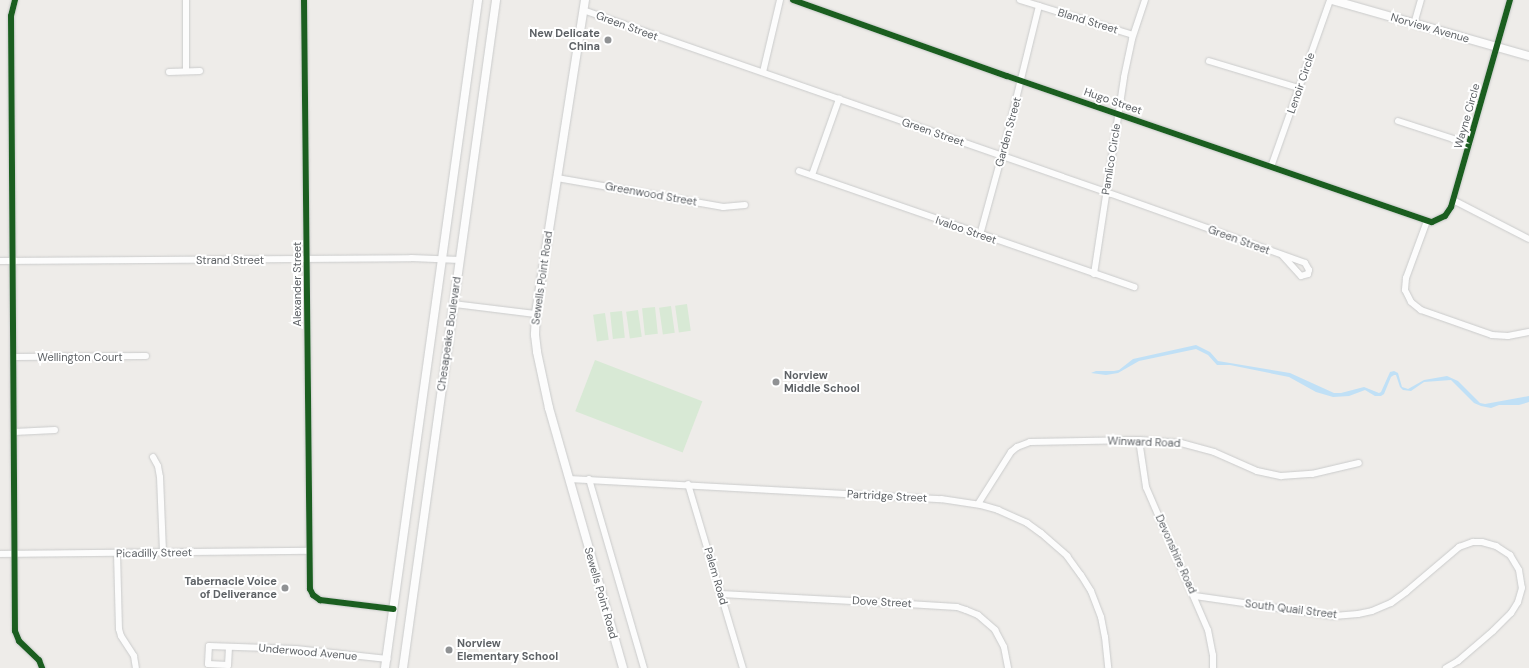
<!DOCTYPE html>
<style>
body{margin:0}
#map{position:relative;width:1529px;height:668px;overflow:hidden;background:#eeece9;font-family:"DM Sans",sans-serif}
div>[style]{position:absolute}
.green>*{inset:0;background:#d8e9d5;transform-origin:0 0}
.water>*{inset:0;background:#c0e0f6}
.roads{filter:drop-shadow(0 0 1px #cacbcb) drop-shadow(0 0 1px #cacbcb)}
.street>*{height:6px;margin:-3px;padding:0 3px;transform-origin:3px;border-radius:3px;background:#fcfcfc}
.secondary>*{height:8px;margin:-4px;padding:0 4px;transform-origin:4px;border-radius:4px;background:#fcfcfc}
.cycleway>*{height:6px;margin:-3px;padding:0 3px;transform-origin:3px;border-radius:3px;background:#1b5e20}
.dots>*{width:11px;height:11px;translate:-50% -50%;box-sizing:border-box;border:2px solid #fff;border-radius:50%}
span{translate:-50% -50%;white-space:nowrap;text-align:center;line-height:1.15;-webkit-text-stroke:4px #fff;paint-order:stroke}
.street-label{font-size:11px;color:#5e6266}
.poi-label{font-size:11px;color:#5e6266;font-weight:700}
.right{translate:-100% -50%;text-align:right}
.left{translate:0 -50%;text-align:left}
</style>
<div id="map">
<div class="green">
<i style="left:687px;top:304px;width:27px;height:12px;rotate:82deg"></i>
<i style="left:671px;top:306px;width:27px;height:12px;rotate:82deg"></i>
<i style="left:655px;top:307px;width:27px;height:13px;rotate:84deg"></i>
<i style="left:638px;top:310px;width:27px;height:12px;rotate:82deg"></i>
<i style="left:622px;top:311px;width:27px;height:12px;rotate:84deg"></i>
<i style="left:605px;top:313px;width:27px;height:12px;rotate:82deg"></i>
<i style="left:595px;top:360px;width:115px;height:55px;rotate:21deg"></i>
</div>
<div class="water">
<i style="clip-path:polygon(1196px 345px,1210px 352px,1218px 361px,1290px 373px,1334px 393px,1341px 393px,1364px 387px,1379px 393px,1381px 392px,1390px 372px,1394px 371px,1398px 373px,1402px 387px,1408px 389px,1424px 380px,1447px 376px,1458px 381px,1480px 403px,1485px 404px,1529px 396px,1529px 402px,1519px 405px,1499px 405px,1491px 408px,1481px 406px,1474px 403px,1451px 380px,1424px 382px,1411px 391px,1403px 390px,1400px 387px,1396px 375px,1394px 375px,1391px 377px,1384px 394px,1381px 396px,1375px 396px,1365px 390px,1349px 396px,1333px 397px,1316px 392px,1289px 377px,1230px 365px,1217px 365px,1208px 355px,1196px 349px,1139px 361px,1118px 373px,1106px 375px,1091px 373px,1096px 371px,1114px 371px,1119px 370px,1133px 359px)"></i>
</div>
<div class="roads">
<div class="street">
<i style="left:15px;top:0;width:16px;rotate:104deg"></i>
<i style="left:11px;top:16px;width:615px;rotate:89.63deg"></i>
<i style="left:15px;top:631px;width:11px;rotate:68deg"></i>
<i style="left:19px;top:641px;width:28px;rotate:44deg"></i>
<i style="left:39px;top:660px;width:9px;rotate:69deg"></i>
<i style="left:186px;top:0;width:71px;rotate:90deg"></i>
<i style="left:304px;top:0;width:589px;rotate:89.42deg"></i>
<i style="left:310px;top:589px;width:7px;rotate:63deg"></i>
<i style="left:313px;top:595px;width:9px;rotate:36deg"></i>
<i style="left:320px;top:600px;width:74px;rotate:7deg"></i>
<i style="left:793px;top:0;width:227px;rotate:19.6deg"></i>
<i style="left:1007px;top:76px;width:449px;rotate:19deg"></i>
<i style="left:1432px;top:222px;width:14px;rotate:-25deg"></i>
<i style="left:1445px;top:216px;width:11px;rotate:-56deg"></i>
<i style="left:1451px;top:207px;width:215px;rotate:-74.1deg"></i>
<i style="left:1020px;top:0;width:118px;rotate:17.2deg"></i>
<i style="left:583px;top:10px;width:554px;rotate:19.19deg"></i>
<i style="left:1106px;top:192px;width:211px;rotate:19.6deg"></i>
<i style="left:1305px;top:263px;width:8px;rotate:60deg"></i>
<i style="left:1309px;top:270px;width:4px;rotate:104deg"></i>
<i style="left:1308px;top:274px;width:7px;rotate:164deg"></i>
<i style="left:1301px;top:276px;width:28px;rotate:-132deg"></i>
<i style="left:1414px;top:24px;width:25px;rotate:-74deg"></i>
<i style="left:1209px;top:61px;width:94px;rotate:16.7deg"></i>
<i style="left:169px;top:72px;width:31px;rotate:-2deg"></i>
<i style="left:763px;top:72px;width:74px;rotate:-76.7deg"></i>
<i style="left:1398px;top:121px;width:75px;rotate:17.9deg"></i>
<i style="left:1271px;top:167px;width:177px;rotate:-70.5deg"></i>
<i style="left:799px;top:171px;width:355px;rotate:19.1deg"></i>
<i style="left:812px;top:175px;width:81px;rotate:-70.4deg"></i>
<i style="left:557px;top:178px;width:169px;rotate:9.9deg"></i>
<i style="left:723px;top:207px;width:22px;rotate:-5deg"></i>
<i style="left:1453px;top:200px;width:85px;rotate:27.2deg"></i>
<i style="left:1427px;top:221px;width:61px;rotate:110.2deg"></i>
<i style="left:1406px;top:278px;width:12px;rotate:95deg"></i>
<i style="left:1405px;top:290px;width:13px;rotate:63deg"></i>
<i style="left:1411px;top:302px;width:13px;rotate:39deg"></i>
<i style="left:1421px;top:310px;width:75px;rotate:19.4deg"></i>
<i style="left:1492px;top:335px;width:16px;rotate:4deg"></i>
<i style="left:1508px;top:336px;width:21px;rotate:-11deg"></i>
<i style="left:980px;top:235px;width:103px;rotate:-74.7deg"></i>
<i style="left:1007px;top:136px;width:134px;rotate:-76.2deg"></i>
<i style="left:0;top:261px;width:411px;rotate:-0.4deg"></i>
<i style="left:411px;top:258px;width:49px;rotate:2.3deg"></i>
<i style="left:1094px;top:274px;width:199px;rotate:-81.3deg"></i>
<i style="left:1124px;top:77px;width:39px;rotate:-78deg"></i>
<i style="left:1132px;top:39px;width:41px;rotate:-71.6deg"></i>
<i style="left:454px;top:304px;width:83px;rotate:7deg"></i>
<i style="left:14px;top:357px;width:132px;rotate:-0.4deg"></i>
<i style="left:14px;top:432px;width:41px;rotate:-2.8deg"></i>
<i style="left:1139px;top:440px;width:48px;rotate:81.5deg"></i>
<i style="left:1146px;top:487px;width:156px;rotate:66.6deg"></i>
<i style="left:1208px;top:630px;width:25px;rotate:79deg"></i>
<i style="left:1213px;top:655px;width:13px;rotate:90deg"></i>
<i style="left:153px;top:457px;width:10px;rotate:61deg"></i>
<i style="left:158px;top:466px;width:11px;rotate:80deg"></i>
<i style="left:160px;top:477px;width:75px;rotate:87.7deg"></i>
<i style="left:569px;top:479px;width:373px;rotate:3.1deg"></i>
<i style="left:941px;top:499px;width:40px;rotate:8.5deg"></i>
<i style="left:981px;top:505px;width:18px;rotate:16deg"></i>
<i style="left:998px;top:510px;width:32px;rotate:24deg"></i>
<i style="left:1027px;top:523px;width:17px;rotate:36deg"></i>
<i style="left:1041px;top:533px;width:35px;rotate:41deg"></i>
<i style="left:1067px;top:556px;width:24px;rotate:54deg"></i>
<i style="left:1081px;top:575px;width:19px;rotate:58deg"></i>
<i style="left:1091px;top:591px;width:28px;rotate:69deg"></i>
<i style="left:1101px;top:617px;width:20px;rotate:79deg"></i>
<i style="left:1105px;top:637px;width:31px;rotate:84deg"></i>
<i style="left:589px;top:479px;width:197px;rotate:73.8deg"></i>
<i style="left:688px;top:484px;width:192px;rotate:73.4deg"></i>
<i style="left:978px;top:504px;width:62px;rotate:-57.6deg"></i>
<i style="left:1011px;top:452px;width:8px;rotate:-40deg"></i>
<i style="left:1017px;top:447px;width:14px;rotate:-21deg"></i>
<i style="left:1030px;top:442px;width:109px;rotate:-1.1deg"></i>
<i style="left:1139px;top:440px;width:42px;rotate:4.1deg"></i>
<i style="left:1181px;top:443px;width:34px;rotate:15deg"></i>
<i style="left:1214px;top:452px;width:47px;rotate:23.8deg"></i>
<i style="left:1257px;top:471px;width:25px;rotate:12deg"></i>
<i style="left:1281px;top:476px;width:31px;rotate:-4deg"></i>
<i style="left:1312px;top:474px;width:48px;rotate:-13.2deg"></i>
<i style="left:117px;top:553px;width:76px;rotate:88.5deg"></i>
<i style="left:119px;top:629px;width:7px;rotate:74deg"></i>
<i style="left:121px;top:636px;width:24px;rotate:57deg"></i>
<i style="left:134px;top:656px;width:12px;rotate:81deg"></i>
<i style="left:0;top:554px;width:309px;rotate:-0.6deg"></i>
<i style="left:721px;top:594px;width:187px;rotate:3.1deg"></i>
<i style="left:908px;top:604px;width:49px;rotate:3.5deg"></i>
<i style="left:957px;top:607px;width:9px;rotate:18deg"></i>
<i style="left:966px;top:610px;width:13px;rotate:23deg"></i>
<i style="left:978px;top:615px;width:23px;rotate:41deg"></i>
<i style="left:995px;top:630px;width:19px;rotate:62deg"></i>
<i style="left:1004px;top:647px;width:21px;rotate:79deg"></i>
<i style="left:1195px;top:596px;width:140px;rotate:8.2deg"></i>
<i style="left:1334px;top:616px;width:24px;rotate:-5deg"></i>
<i style="left:1358px;top:614px;width:14px;rotate:-12deg"></i>
<i style="left:1372px;top:611px;width:21px;rotate:-23deg"></i>
<i style="left:1391px;top:603px;width:19px;rotate:-36deg"></i>
<i style="left:1406px;top:592px;width:70px;rotate:-40.3deg"></i>
<i style="left:1459px;top:547px;width:15px;rotate:-20deg"></i>
<i style="left:1473px;top:542px;width:9px"></i>
<i style="left:1482px;top:542px;width:15px;rotate:16deg"></i>
<i style="left:1496px;top:546px;width:17px;rotate:33deg"></i>
<i style="left:1510px;top:555px;width:17px;rotate:59deg"></i>
<i style="left:1519px;top:570px;width:18px;rotate:81deg"></i>
<i style="left:1522px;top:588px;width:15px;rotate:106deg"></i>
<i style="left:1518px;top:602px;width:13px;rotate:122deg"></i>
<i style="left:1511px;top:613px;width:25px;rotate:135deg"></i>
<i style="left:1493px;top:631px;width:46px;rotate:139.4deg"></i>
<i style="left:1458px;top:661px;width:14px;rotate:150deg"></i>
<i style="left:229px;top:647px;width:18px;rotate:93deg"></i>
<i style="left:228px;top:665px;width:20px;rotate:-177deg"></i>
<i style="left:208px;top:664px;width:18px;rotate:-87deg"></i>
<i style="left:209px;top:646px;width:87px;rotate:2deg"></i>
<i style="left:296px;top:649px;width:92px;rotate:6.3deg"></i>
</div>
<div class="secondary">
<i style="left:585px;top:0;width:318px;rotate:98.9deg"></i>
<i style="left:536px;top:314px;width:21px;rotate:93deg"></i>
<i style="left:535px;top:335px;width:17px;rotate:83deg"></i>
<i style="left:537px;top:352px;width:57px;rotate:77.9deg"></i>
<i style="left:549px;top:408px;width:270px;rotate:74.1deg"></i>
<i style="left:1332px;top:0;width:205px;rotate:15.9deg"></i>
<i style="left:385px;top:668px;width:674px;rotate:-82.07deg"></i>
<i style="left:403px;top:668px;width:674px;rotate:-82.07deg"></i>
</div>
</div>
<div class="cycleway">
<i style="left:15px;top:0;width:16px;rotate:104deg"></i>
<i style="left:11px;top:16px;width:615px;rotate:89.63deg"></i>
<i style="left:15px;top:631px;width:11px;rotate:68deg"></i>
<i style="left:19px;top:641px;width:28px;rotate:44deg"></i>
<i style="left:39px;top:660px;width:9px;rotate:69deg"></i>
<i style="left:304px;top:0;width:589px;rotate:89.42deg"></i>
<i style="left:310px;top:589px;width:7px;rotate:63deg"></i>
<i style="left:313px;top:595px;width:9px;rotate:36deg"></i>
<i style="left:320px;top:600px;width:74px;rotate:7deg"></i>
<i style="left:793px;top:0;width:227px;rotate:19.6deg"></i>
<i style="left:1007px;top:76px;width:449px;rotate:19deg"></i>
<i style="left:1432px;top:222px;width:14px;rotate:-25deg"></i>
<i style="left:1445px;top:216px;width:11px;rotate:-56deg"></i>
<i style="left:1451px;top:207px;width:215px;rotate:-74.1deg"></i>
</div>
<div class="dots">
<i style="left:608px;top:40px;background:#909294"></i>
<i style="left:776px;top:382px;background:#909294"></i>
<i style="left:285px;top:588px;background:#909294"></i>
<i style="left:449px;top:650px;background:#909294"></i>
</div>
<div class="street-label">
<span style="left:1088px;top:21px;rotate:17deg">Bland Street</span>
<span style="left:627px;top:26px;rotate:20deg">Green Street</span>
<span style="left:1430px;top:28px;rotate:16deg">Norview Avenue</span>
<span style="left:1301px;top:83px;rotate:-71deg">Lenoir Circle</span>
<span style="left:1113px;top:101px;rotate:19deg">Hugo Street</span>
<span style="left:1467px;top:116px;rotate:-74deg">Wayne Circle</span>
<span style="left:933px;top:132px;rotate:19deg">Green Street</span>
<span style="left:1008px;top:132px;rotate:-75deg">Garden Street</span>
<span style="left:1111px;top:159px;rotate:-81deg">Pamlico Circle</span>
<span style="left:651px;top:194px;rotate:10deg">Greenwood Street</span>
<span style="left:966px;top:230px;rotate:19deg">Ivaloo Street</span>
<span style="left:1239px;top:240px;rotate:20deg">Green Street</span>
<span style="left:230px;top:260px">Strand Street</span>
<span style="left:542px;top:278px;rotate:-82deg">Sewells Point Road</span>
<span style="left:297px;top:284px;rotate:-90deg">Alexander Street</span>
<span style="left:449px;top:334px;rotate:-82deg">Chesapeake Boulevard</span>
<span style="left:80px;top:357px">Wellington Court</span>
<span style="left:1144px;top:442px;rotate:2deg">Winward Road</span>
<span style="left:887px;top:496px;rotate:3deg">Partridge Street</span>
<span style="left:154px;top:553px;rotate:-1deg">Picadilly Street</span>
<span style="left:1176px;top:554px;rotate:66deg">Devonshire Road</span>
<span style="left:716px;top:576px;rotate:74deg">Palem Road</span>
<span style="left:601px;top:593px;rotate:74deg">Sewells Point Road</span>
<span style="left:882px;top:602px;rotate:3deg">Dove Street</span>
<span style="left:1291px;top:609px;rotate:7deg">South Quail Street</span>
<span style="left:308px;top:652px;rotate:5deg">Underwood Avenue</span>
</div>
<div class="poi-label">
<span class="right" style="left:600px;top:40px">New Delicate<br>China</span>
<span class="left" style="left:784px;top:382px">Norview<br>Middle School</span>
<span class="right" style="left:277px;top:588px">Tabernacle Voice<br>of Deliverance</span>
<span class="left" style="left:457px;top:650px">Norview<br>Elementary School</span>
</div>
</div>
